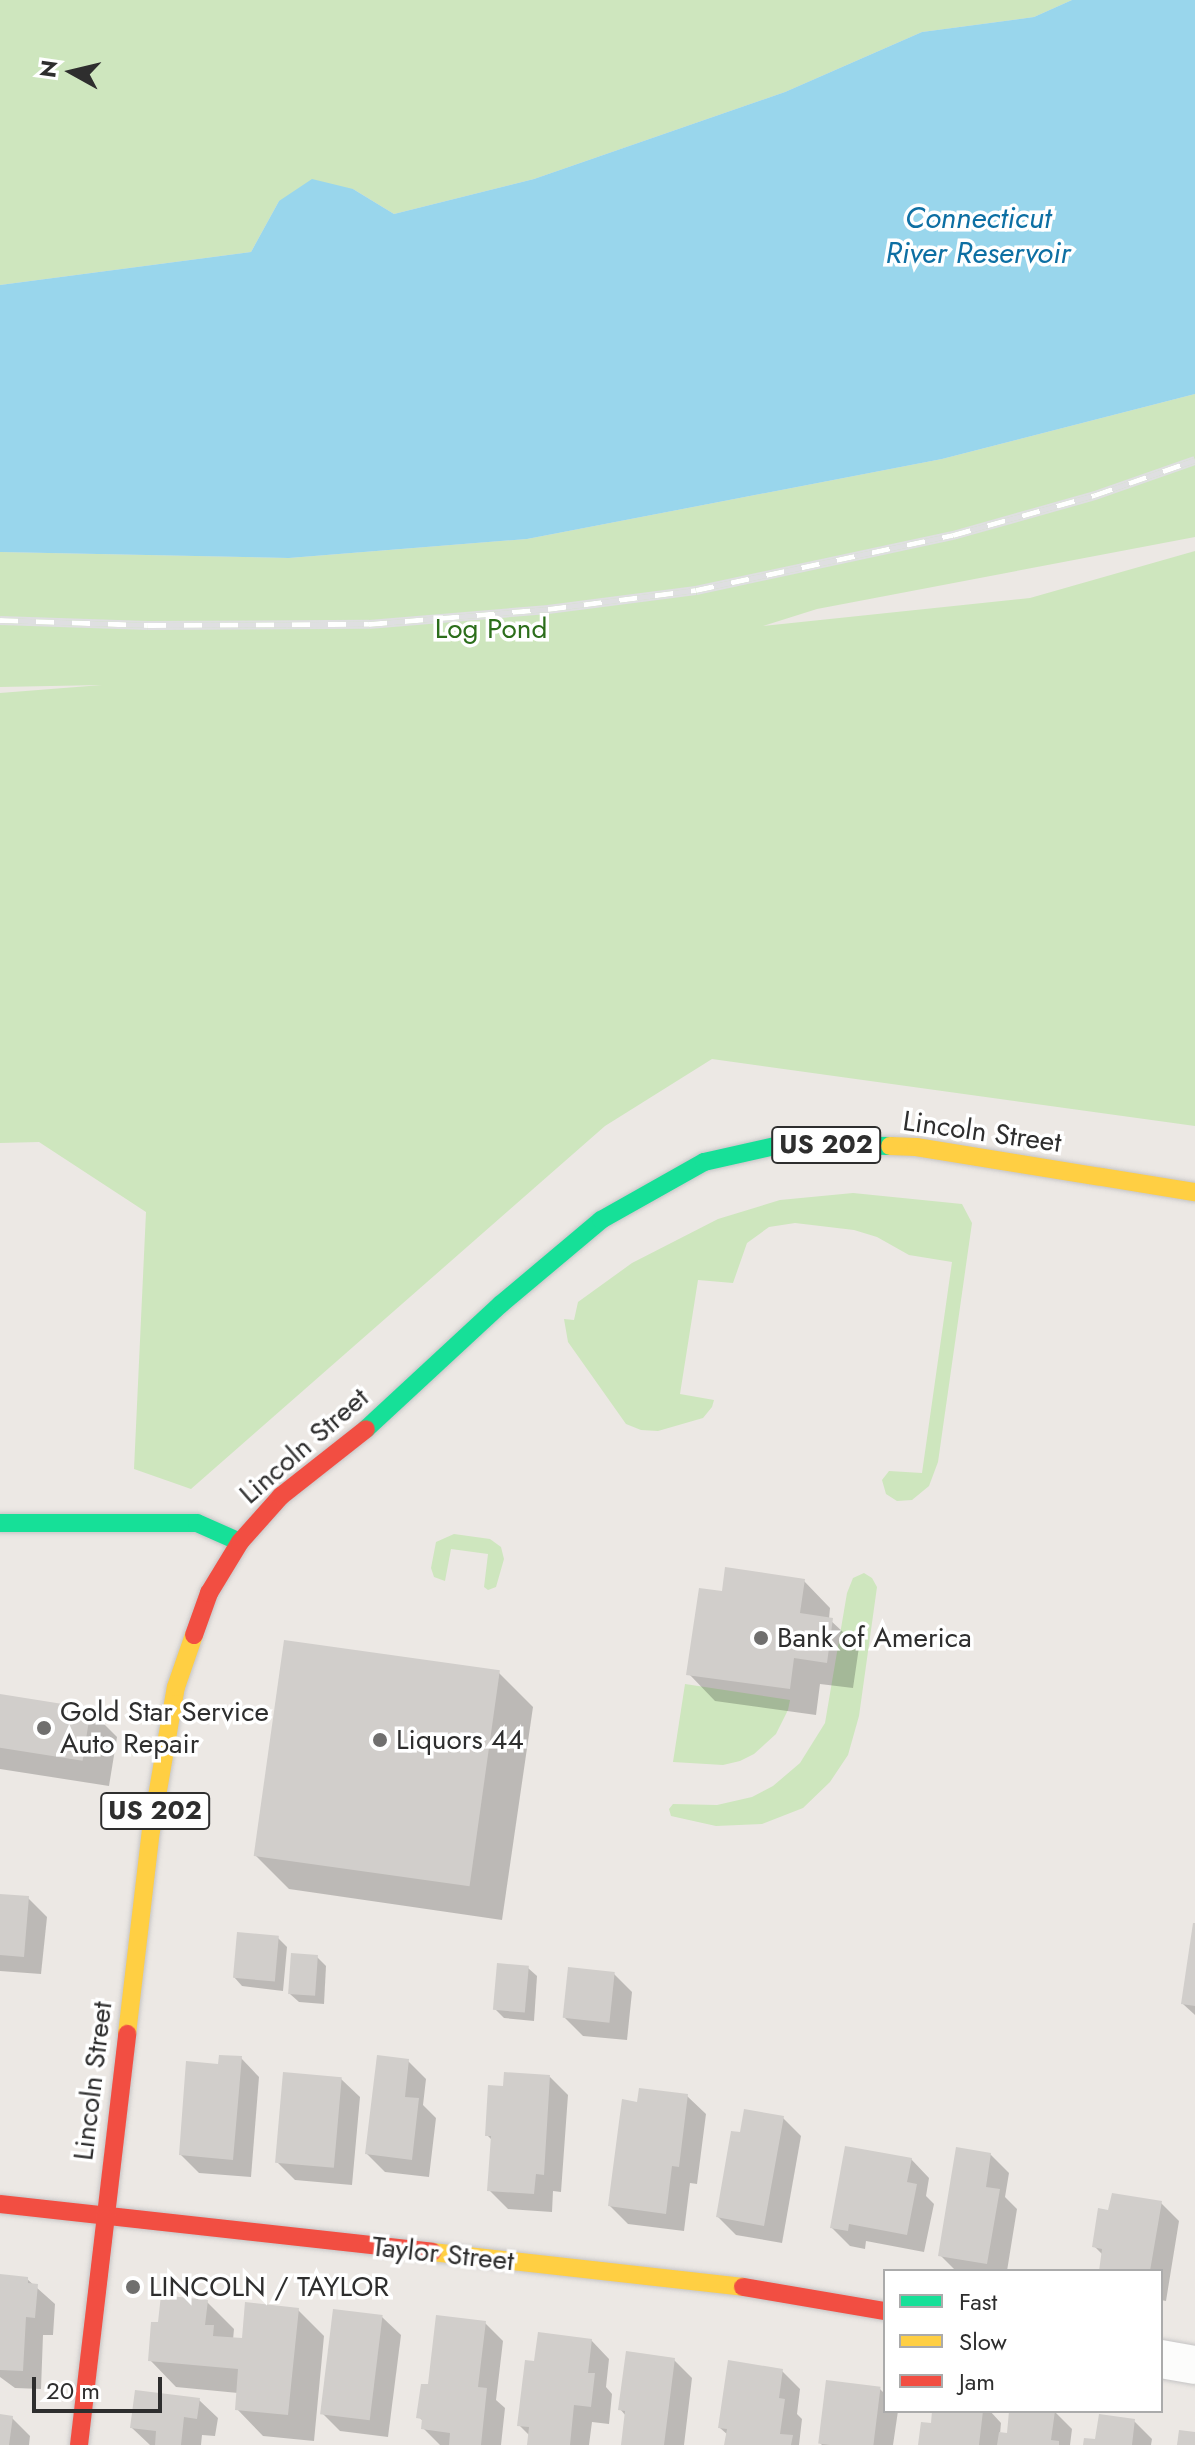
<!DOCTYPE html>
<style>
body{margin:0}
#map{position:relative;width:1195px;height:2445px;overflow:hidden;background:#ece8e4;font-family:Jost,sans-serif}
div>[style]{position:absolute}
.green>*{inset:0;background:#cee6be}
.water>*{inset:0;background:#99d6ec}
.shadow>*{inset:0;background:#0003}
.building>*{inset:0;background:#d1cecb;transform-origin:0 0}
.roads{filter:drop-shadow(0 0 2px #c5c4c5) drop-shadow(0 0 2px #c5c4c5)}
.street>*{height:38px;margin:-19px;padding:0 19px;transform-origin:19px;border-radius:19px;background:#fcfcfb}
.fast>*{height:18px;margin:-9px;padding:0 9px;transform-origin:9px;border-radius:9px;background:#16e098}
.slow>*{height:18px;margin:-9px;padding:0 9px;transform-origin:9px;border-radius:9px;background:#ffcf43}
.jam>*{height:18px;margin:-9px;padding:0 9px;transform-origin:9px;border-radius:9px;background:#f24e42}
.rail>*{height:9px;margin-top:-4.5px;transform-origin:0;background:repeating-linear-gradient(90deg,#fff 0 18px,#dfdfe1 0 36px);box-sizing:border-box;border-block:2px solid #dfdfe1}
.dots>*{width:22px;height:22px;translate:-50% -50%;box-sizing:border-box;border:4px solid #fff;border-radius:50%}
span{translate:-50% -50%;white-space:nowrap;text-align:center;line-height:1.15;-webkit-text-stroke:7px #fff;paint-order:stroke}
.shield-label span{padding:2px 6px;background:#fff;border:2px solid;border-radius:6px;-webkit-text-stroke-width:0}
.shield-label{font-size:26px;color:#2e2e2e;font-weight:700}
.park-label{font-size:28px;color:#2c6e1b}
.street-label{font-size:28px;color:#2e2e2e}
.poi-label{font-size:28px;color:#2e2e2e}
.left{translate:0 -50%;text-align:left}
.water-label{font-size:30px;color:#0d6fa3;font-style:italic}
.legend{position:absolute;left:883px;top:2269px;width:280px;height:144px;box-sizing:border-box;background:#fff;border:2px solid #ababab;margin:0;padding:10px 14px;list-style:none;font-size:24px;color:#2e2e2e}
.legend li{display:flex;align-items:center;gap:16px;height:40px}
.legend b{width:40px;border:2px solid #ababab}
.north{position:absolute;left:32px;top:32px;width:80px;height:80px;-webkit-text-stroke:6px #fff;paint-order:stroke;rotate:278deg;font-size:22px;font-weight:700;line-height:32px;text-align:center;color:#2e2e2e}
.north::after{content:'';display:block;margin:auto;width:28px;height:36px;background:#2e2e2e;clip-path:polygon(50% 0,100% 100%,50% 72%,0 100%)}
.scale{position:absolute;left:32px;top:2377px;width:130px;height:36px;box-sizing:border-box;border:4px solid #2e2e2e;border-top:0;padding-left:10px;font-size:24px;line-height:28px;white-space:nowrap;color:#2e2e2e;-webkit-text-stroke:6px #fff;paint-order:stroke}
</style>
<div id="map">
<div class="green">
<i style="clip-path:polygon(0 0,1072px 0,1034px 17px,922px 32px,785px 92px,534px 179px,394px 214px,353px 189px,279px 201px,251px 252px,0 285px)"></i>
<i style="clip-path:polygon(1195px 394px,1195px 537px,817px 609px,763px 626px,1030px 598px,1195px 551px,1195px 1126px,712px 1059px,605px 1126px,191px 1489px,134px 1469px,146px 1212px,39px 1142px,0 1143px,0 693px,102px 685px,0 687px,0 552px,289px 558px,527px 539px,942px 459px)"></i>
<i style="clip-path:polygon(853px 1193px,962px 1204px,972px 1223px,938px 1462px,929px 1486px,912px 1500px,897px 1501px,886px 1494px,882px 1480px,889px 1471px,922px 1473px,952px 1262px,909px 1255px,877px 1237px,854px 1230px,795px 1223px,769px 1227px,747px 1243px,733px 1283px,698px 1280px,680px 1394px,714px 1400px,712px 1407px,703px 1418px,658px 1431px,641px 1430px,626px 1424px,568px 1342px,564px 1319px,574px 1320px,578px 1302px,632px 1263px,718px 1219px,780px 1200px)"></i>
<i style="clip-path:polygon(454px 1534px,490px 1539px,501px 1547px,504px 1559px,496px 1587px,488px 1590px,484px 1587px,488px 1554px,451px 1549px,445px 1581px,434px 1577px,431px 1568px,436px 1542px)"></i>
<i style="clip-path:polygon(864px 1573px,872px 1578px,877px 1587px,859px 1716px,848px 1755px,830px 1782px,803px 1808px,762px 1824px,716px 1826px,671px 1816px,669px 1809px,673px 1804px,717px 1805px,752px 1797px,773px 1786px,800px 1763px,825px 1723px,847px 1593px,853px 1578px)"></i>
<i style="clip-path:polygon(685px 1684px,790px 1700px,788px 1710px,776px 1734px,754px 1754px,740px 1761px,723px 1765px,673px 1762px)"></i>
</div>
<div class="water">
<i style="clip-path:polygon(1072px 0,1195px 0,1195px 394px,942px 459px,527px 539px,289px 558px,0 552px,0 285px,251px 252px,279px 201px,312px 179px,353px 189px,394px 214px,534px 179px,785px 92px,922px 32px,1034px 17px)"></i>
</div>
<div class="shadow">
<i style="clip-path:polygon(804px 1581px,830px 1608px,829px 1619px,859px 1647px,853px 1688px,820px 1684px,816px 1715px,715px 1701px,689px 1674px,723px 1594px)"></i>
<i style="clip-path:polygon(499px 1673px,533px 1707px,502px 1920px,289px 1889px,255px 1855px)"></i>
<i style="clip-path:polygon(0 1696px,90px 1710px,117px 1737px,109px 1786px,0 1769px)"></i>
<i style="clip-path:polygon(0 1896px,28px 1898px,47px 1917px,41px 1974px,0 1971px)"></i>
<i style="clip-path:polygon(1195px 1925px,1195px 2015px,1183px 2004px)"></i>
<i style="clip-path:polygon(278px 1938px,287px 1947px,283px 1991px,242px 1986px,234px 1977px)"></i>
<i style="clip-path:polygon(317px 1957px,326px 1966px,324px 2004px,299px 2002px,290px 1994px)"></i>
<i style="clip-path:polygon(528px 1968px,537px 1976px,534px 2021px,504px 2018px,495px 2009px)"></i>
<i style="clip-path:polygon(614px 1974px,632px 1992px,627px 2040px,583px 2036px,565px 2018px)"></i>
<i style="clip-path:polygon(241px 2058px,259px 2077px,251px 2177px,199px 2173px,181px 2155px)"></i>
<i style="clip-path:polygon(408px 2061px,426px 2079px,423px 2105px,436px 2118px,429px 2177px,385px 2172px,367px 2154px)"></i>
<i style="clip-path:polygon(550px 2077px,568px 2095px,561px 2192px,553px 2191px,552px 2212px,508px 2209px,489px 2190px,493px 2141px,487px 2135px,504px 2088px)"></i>
<i style="clip-path:polygon(341px 2079px,360px 2097px,352px 2185px,295px 2180px,277px 2162px)"></i>
<i style="clip-path:polygon(687px 2096px,706px 2114px,697px 2184px,690px 2183px,684px 2231px,628px 2224px,610px 2206px,639px 2104px)"></i>
<i style="clip-path:polygon(783px 2118px,801px 2136px,782px 2243px,736px 2235px,718px 2217px)"></i>
<i style="clip-path:polygon(990px 2154px,1009px 2173px,1005px 2197px,1017px 2209px,1007px 2271px,956px 2271px,940px 2255px)"></i>
<i style="clip-path:polygon(911px 2159px,929px 2178px,926px 2196px,934px 2204px,924px 2252px,866px 2241px,865px 2249px,850px 2246px,832px 2228px)"></i>
<i style="clip-path:polygon(1161px 2203px,1179px 2221px,1166px 2301px,1161px 2300px,1161px 2271px,1101px 2271px,1103px 2255px,1094px 2246px,1110px 2213px)"></i>
<i style="clip-path:polygon(0 2276px,27px 2279px,55px 2304px,53px 2335px,43px 2335px,41px 2389px,15px 2388px,0 2377px)"></i>
<i style="clip-path:polygon(207px 2302px,234px 2329px,233px 2340px,243px 2341px,298px 2310px,324px 2336px,314px 2441px,263px 2436px,237px 2409px,238px 2393px,176px 2387px,150px 2360px,160px 2324px)"></i>
<i style="clip-path:polygon(382px 2317px,401px 2335px,388px 2437px,340px 2431px,322px 2413px)"></i>
<i style="clip-path:polygon(485px 2323px,503px 2341px,496px 2400px,505px 2408px,501px 2445px,440px 2445px,423px 2428px,424px 2422px,419px 2417px,430px 2386px)"></i>
<i style="clip-path:polygon(591px 2340px,609px 2359px,606px 2387px,612px 2394px,609px 2424px,592px 2422px,589px 2445px,529px 2445px,530px 2436px,519px 2425px)"></i>
<i style="clip-path:polygon(674px 2360px,692px 2378px,684px 2445px,623px 2445px,626px 2416px,620px 2409px)"></i>
<i style="clip-path:polygon(782px 2371px,800px 2389px,797px 2414px,802px 2419px,799px 2445px,726px 2445px,728px 2435px,720px 2428px)"></i>
<i style="clip-path:polygon(880px 2389px,885px 2394px,885px 2411px,898px 2411px,893px 2445px,822px 2445px,819px 2442px)"></i>
<i style="clip-path:polygon(199px 2400px,218px 2418px,215px 2436px,202px 2435px,201px 2445px,150px 2445px,132px 2428px)"></i>
<i style="clip-path:polygon(934px 2411px,990px 2411px,1001px 2423px,1000px 2434px,1009px 2435px,1011px 2411px,1054px 2411px,1072px 2429px,1070px 2445px,920px 2445px,932px 2426px)"></i>
<i style="clip-path:polygon(0 2416px,12px 2418px,30px 2436px,29px 2445px,0 2445px)"></i>
<i style="clip-path:polygon(1134px 2421px,1152px 2439px,1151px 2445px,1085px 2445px)"></i>
</div>
<div class="building">
<i style="clip-path:polygon(725px 1567px,805px 1579px,800px 1613px,833px 1618px,827px 1663px,794px 1658px,790px 1689px,686px 1675px,699px 1588px,722px 1591px)"></i>
<i style="left:284px;top:1640px;width:218px;height:218px;rotate:8deg"></i>
<i style="left:0;top:1694px;width:92px;height:53px;rotate:9deg"></i>
<i style="clip-path:polygon(0 1894px,29px 1896px,24px 1957px,0 1955px)"></i>
<i style="clip-path:polygon(1193px 1923px,1195px 1923px,1195px 2006px,1181px 2004px)"></i>
<i style="left:237px;top:1932px;width:42px;height:46px;rotate:5deg"></i>
<i style="left:291px;top:1953px;width:27px;height:41px;rotate:4deg"></i>
<i style="left:497px;top:1963px;width:32px;height:47px;rotate:5deg"></i>
<i style="left:568px;top:1967px;width:47px;height:51px;rotate:6deg"></i>
<i style="clip-path:polygon(219px 2055px,242px 2056px,233px 2160px,179px 2155px,186px 2061px,218px 2064px)"></i>
<i style="clip-path:polygon(377px 2055px,409px 2059px,405px 2097px,419px 2098px,412px 2160px,365px 2154px)"></i>
<i style="left:283px;top:2072px;width:59px;height:91px;rotate:5deg"></i>
<i style="clip-path:polygon(504px 2072px,550px 2075px,544px 2175px,536px 2174px,534px 2194px,487px 2191px,491px 2136px,485px 2136px,488px 2085px,503px 2086px)"></i>
<i style="clip-path:polygon(639px 2088px,688px 2094px,679px 2167px,672px 2166px,666px 2214px,608px 2206px,622px 2099px,637px 2102px)"></i>
<i style="clip-path:polygon(744px 2109px,784px 2116px,764px 2226px,716px 2217px,731px 2131px,740px 2132px)"></i>
<i style="clip-path:polygon(845px 2146px,912px 2158px,907px 2182px,917px 2184px,907px 2235px,849px 2224px,848px 2231px,830px 2228px)"></i>
<i style="clip-path:polygon(956px 2147px,991px 2153px,986px 2187px,1000px 2189px,987px 2264px,938px 2256px)"></i>
<i style="clip-path:polygon(1112px 2193px,1162px 2201px,1150px 2271px,1099px 2271px,1102px 2249px,1092px 2247px,1098px 2208px,1108px 2210px)"></i>
<i style="clip-path:polygon(0 2274px,28px 2277px,28px 2283px,38px 2284px,35px 2318px,26px 2317px,23px 2371px,0 2370px)"></i>
<i style="clip-path:polygon(161px 2295px,208px 2300px,205px 2325px,214px 2325px,213px 2336px,242px 2338px,245px 2302px,299px 2308px,288px 2415px,235px 2410px,238px 2369px,148px 2361px,151px 2322px,158px 2322px)"></i>
<i style="left:333px;top:2309px;width:50px;height:106px;rotate:7deg"></i>
<i style="clip-path:polygon(436px 2315px,486px 2321px,478px 2387px,487px 2388px,481px 2445px,449px 2445px,450px 2433px,421px 2429px,422px 2419px,416px 2418px,421px 2384px,428px 2384px)"></i>
<i style="clip-path:polygon(538px 2332px,592px 2339px,588px 2373px,595px 2373px,591px 2407px,574px 2405px,570px 2445px,527px 2445px,529px 2427px,517px 2426px,525px 2360px,534px 2361px)"></i>
<i style="clip-path:polygon(626px 2351px,675px 2358px,664px 2445px,621px 2445px,625px 2411px,618px 2410px)"></i>
<i style="clip-path:polygon(728px 2360px,783px 2369px,779px 2398px,785px 2399px,780px 2434px,793px 2435px,791px 2445px,724px 2445px,727px 2429px,718px 2428px)"></i>
<i style="left:826px;top:2380px;width:55px;height:64px;rotate:7deg"></i>
<i style="clip-path:polygon(135px 2390px,200px 2398px,197px 2419px,184px 2417px,181px 2445px,155px 2445px,156px 2431px,130px 2428px)"></i>
<i style="clip-path:polygon(932px 2411px,983px 2411px,979px 2445px,918px 2445px,921px 2422px,931px 2423px)"></i>
<i style="clip-path:polygon(1009px 2411px,1055px 2411px,1051px 2440px,1059px 2441px,1059px 2445px,997px 2445px,999px 2432px,1007px 2433px)"></i>
<i style="clip-path:polygon(0 2414px,13px 2416px,9px 2445px,0 2445px)"></i>
<i style="clip-path:polygon(1099px 2414px,1135px 2419px,1132px 2445px,1083px 2445px,1084px 2438px,1095px 2439px)"></i>
<i style="clip-path:polygon(1179px 2430px,1195px 2432px,1195px 2445px,1177px 2445px)"></i>
</div>
<div class="roads">
<div class="street">
<i style="left:1161px;top:2359px;width:35px;rotate:10deg"></i>
</div>
<div class="fast">
<i style="left:366px;top:1429px;width:184px;rotate:-42.8deg"></i>
<i style="left:501px;top:1304px;width:131px;rotate:-40deg"></i>
<i style="left:601px;top:1220px;width:118px;rotate:-29.4deg"></i>
<i style="left:704px;top:1162px;width:82px;rotate:-12.7deg"></i>
<i style="left:784px;top:1144px;width:106px;rotate:1.1deg"></i>
<i style="left:0;top:1523px;width:197px"></i>
<i style="left:197px;top:1523px;width:47px;rotate:23.8deg"></i>
</div>
<div class="slow">
<i style="left:890px;top:1146px;width:26px;rotate:2deg"></i>
<i style="left:916px;top:1147px;width:283px;rotate:9.2deg"></i>
<i style="left:127px;top:2034px;width:204px;rotate:-83.3deg"></i>
<i style="left:151px;top:1831px;width:146px;rotate:-80.2deg"></i>
<i style="left:176px;top:1687px;width:55px;rotate:-70.9deg"></i>
<i style="left:432px;top:2252px;width:313px;rotate:6.4deg"></i>
</div>
<div class="jam">
<i style="left:194px;top:1635px;width:45px;rotate:-70.3deg"></i>
<i style="left:209px;top:1593px;width:60px;rotate:-58.7deg"></i>
<i style="left:240px;top:1542px;width:62px;rotate:-48.3deg"></i>
<i style="left:281px;top:1496px;width:108px;rotate:-38.2deg"></i>
<i style="left:0;top:2204px;width:435px;rotate:6.3deg"></i>
<i style="left:743px;top:2287px;width:144px;rotate:9.6deg"></i>
<i style="left:79px;top:2445px;width:414px;rotate:-83.3deg"></i>
</div>
</div>
<div class="rail">
<i style="left:0;top:620px;width:148px;rotate:1.9deg"></i>
<i style="left:148px;top:625px;width:221px;rotate:-0.3deg"></i>
<i style="left:369px;top:624px;width:180px;rotate:-4.8deg"></i>
<i style="left:548px;top:609px;width:149px;rotate:-7.3deg"></i>
<i style="left:696px;top:590px;width:263px;rotate:-12.1deg"></i>
<i style="left:953px;top:535px;width:148px;rotate:-15.7deg"></i>
<i style="left:1095px;top:495px;width:106px;rotate:-19.3deg"></i>
</div>
<div class="dots">
<i style="left:761px;top:1638px;background:#706f6e"></i>
<i style="left:44px;top:1728px;background:#706f6e"></i>
<i style="left:380px;top:1740px;background:#706f6e"></i>
<i style="left:133px;top:2287px;background:#706f6e"></i>
</div>
<div class="shield-label">
<span style="left:826px;top:1145px">US 202</span>
<span style="left:155px;top:1811px">US 202</span>
</div>
<div class="park-label">
<span style="left:491px;top:629px">Log Pond</span>
</div>
<div class="street-label">
<span style="left:982px;top:1132px;rotate:8deg">Lincoln Street</span>
<span style="left:304px;top:1446px;rotate:-41deg">Lincoln Street</span>
<span style="left:93px;top:2081px;rotate:-83deg">Lincoln Street</span>
<span style="left:443px;top:2254px;rotate:6deg">Taylor Street</span>
</div>
<div class="poi-label">
<span class="left" style="left:777px;top:1638px">Bank of America</span>
<span class="left" style="left:60px;top:1728px">Gold Star Service<br>Auto Repair</span>
<span class="left" style="left:396px;top:1740px">Liquors 44</span>
<span class="left" style="left:149px;top:2287px">LINCOLN / TAYLOR</span>
</div>
<div class="water-label">
<span style="left:978px;top:235px">Connecticut<br>River Reservoir</span>
</div>
<ul class="legend">
<li><b style="height:10px;background:#16e098"></b>Fast</li>
<li><b style="height:10px;background:#ffcf43"></b>Slow</li>
<li><b style="height:10px;background:#f24e42"></b>Jam</li>
</ul>
<div class="north">N</div>
<div class="scale">20 m</div>
</div>
